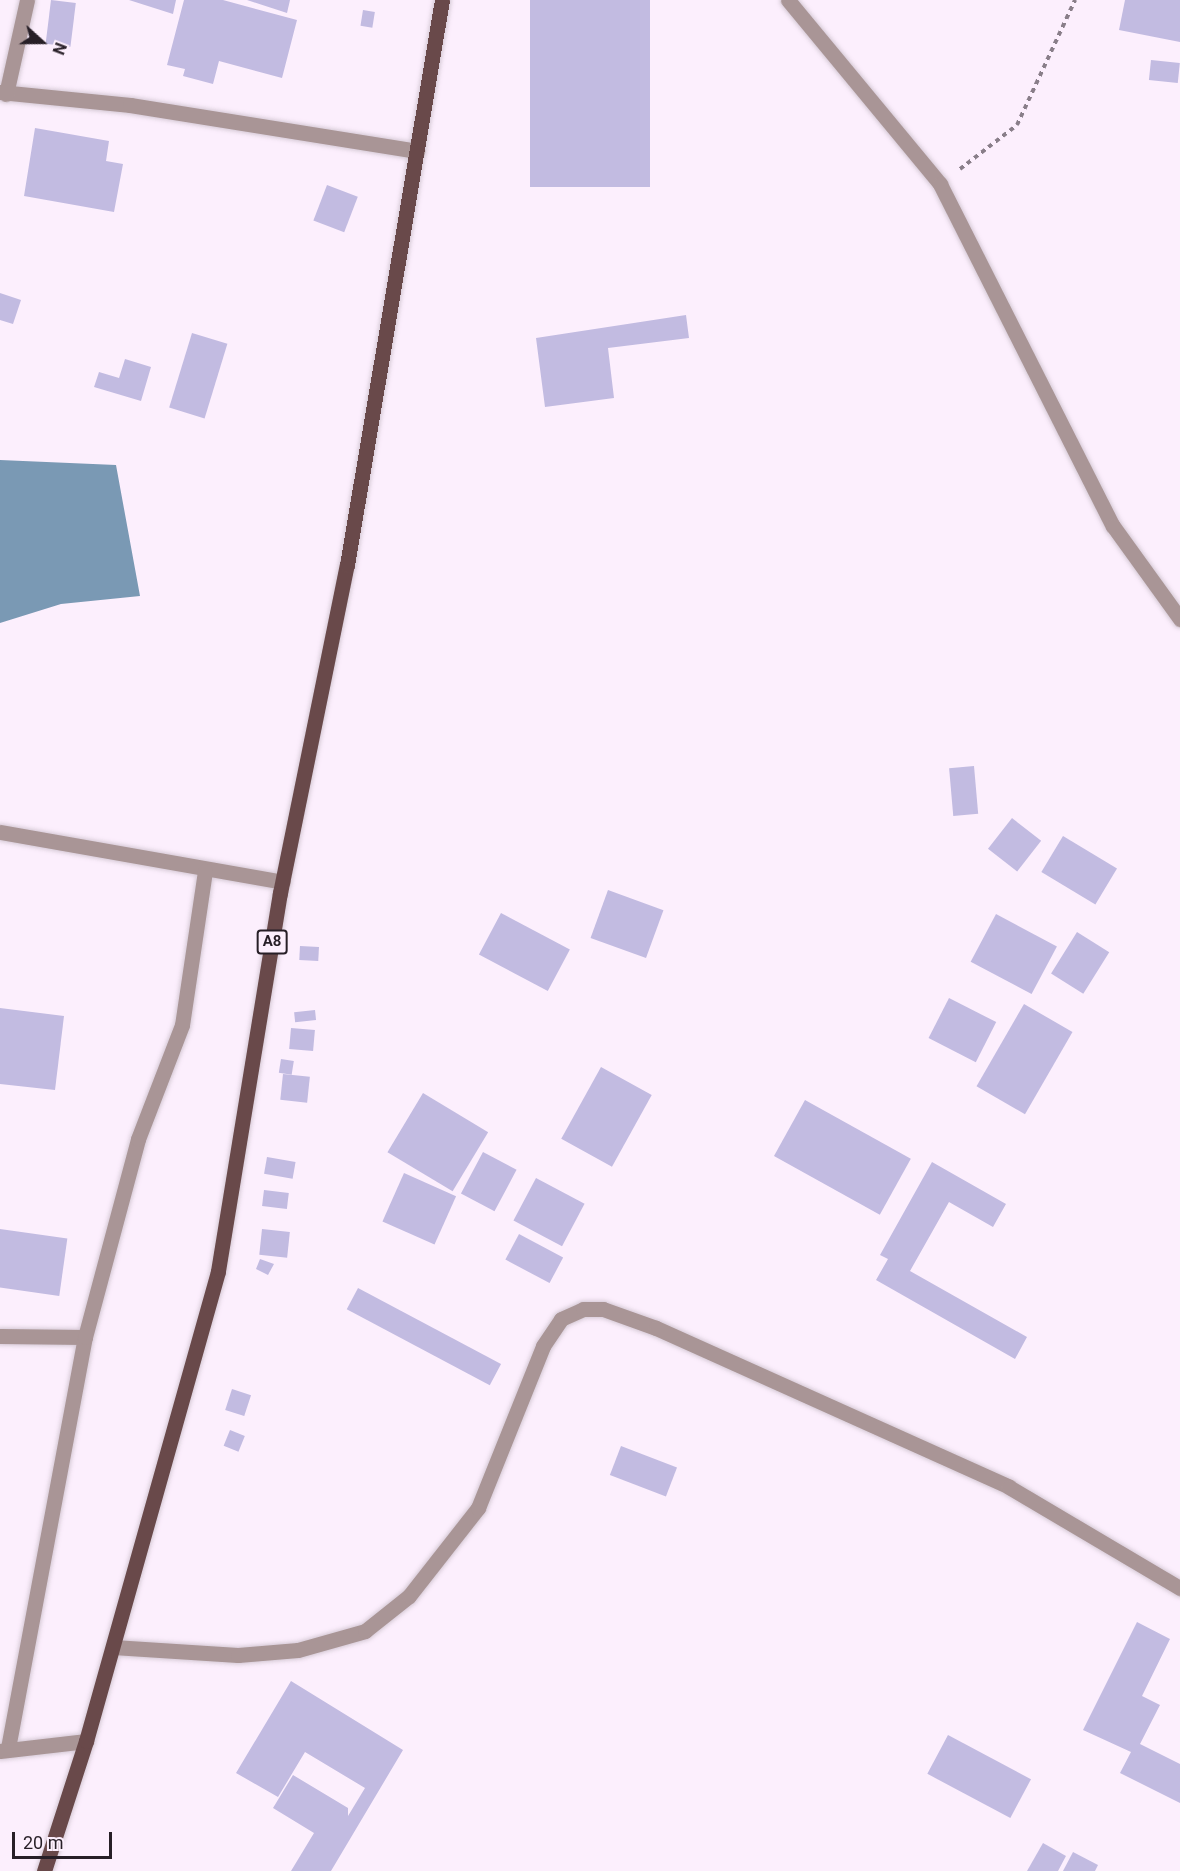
<!DOCTYPE html>
<style>
body{margin:0}
#map{position:relative;width:1180px;height:1871px;overflow:hidden;background:#fceffd;font-family:Roboto,sans-serif}
div>[style]{position:absolute}
.water>*{inset:0;background:#7a99b4}
.building>*{inset:0;background:#c2bbe1;transform-origin:0 0}
.path>*{height:4px;margin-top:-2px;transform-origin:0;background:repeating-linear-gradient(90deg,#897e89 0 4.5px,transparent 0 9px)}
.roads{filter:drop-shadow(0 0 2px #d6cad6) drop-shadow(0 0 2px #d6cad6)}
.minor>*{height:15px;margin:-7.5px;padding:0 7.5px;transform-origin:7.5px;border-radius:7.5px;background:#a99596}
.primary>*{height:15px;margin:-7.5px;padding:0 7.5px;transform-origin:7.5px;border-radius:7.5px;background:#69494a}
span{translate:-50% -50%;white-space:nowrap;text-align:center;line-height:1.15;-webkit-text-stroke:6px #fceffd;paint-order:stroke}
.shield-label span{padding:2px 4px;background:#fceffd;border:2px solid;border-radius:4px;-webkit-text-stroke-width:0}
.shield-label{font-size:15px;color:#271f27;font-weight:700}
.north{position:absolute;left:12px;top:12px;width:60px;height:60px;-webkit-text-stroke:4px #fceffd;paint-order:stroke;rotate:111deg;font-size:16px;font-weight:700;line-height:24px;text-align:center;color:#271f27}
.north::after{content:'';display:block;margin:auto;width:21px;height:27px;background:#271f27;clip-path:polygon(50% 0,100% 100%,50% 72%,0 100%)}
.scale{position:absolute;left:12px;top:1832px;width:100px;height:27px;box-sizing:border-box;border:3px solid #271f27;border-top:0;padding-left:8px;font-size:18px;line-height:21px;white-space:nowrap;color:#271f27;-webkit-text-stroke:4px #fceffd;paint-order:stroke}
</style>
<div id="map">
<div class="water">
<i style="clip-path:polygon(0 460px,116px 465px,140px 596px,61px 604px,0 623px)"></i>
</div>
<div class="building">
<i style="left:51px;top:0;width:25px;height:44px;rotate:7deg"></i>
<i style="clip-path:polygon(129px 0,176px 0,173px 14px)"></i>
<i style="clip-path:polygon(184px 0,223px 0,297px 20px,282px 78px,219px 61px,213px 84px,183px 76px,185px 69px,167px 65px)"></i>
<i style="clip-path:polygon(247px 0,290px 0,287px 13px)"></i>
<i style="left:530px;top:0;width:120px;height:187px"></i>
<i style="clip-path:polygon(1125px 0,1180px 0,1180px 42px,1119px 30px)"></i>
<i style="left:363px;top:10px;width:12px;height:16px;rotate:9deg"></i>
<i style="left:1151px;top:60px;width:29px;height:20px;rotate:6deg"></i>
<i style="clip-path:polygon(35px 128px,109px 141px,106px 161px,123px 164px,114px 212px,24px 196px)"></i>
<i style="left:327px;top:185px;width:33px;height:38px;rotate:21deg"></i>
<i style="clip-path:polygon(0 293px,21px 300px,13px 324px,0 320px)"></i>
<i style="clip-path:polygon(686px 315px,689px 338px,608px 348px,614px 398px,545px 407px,536px 338px)"></i>
<i style="left:192px;top:333px;width:37px;height:78px;rotate:17deg"></i>
<i style="clip-path:polygon(125px 359px,151px 367px,141px 401px,94px 387px,99px 372px,119px 378px)"></i>
<i style="left:974px;top:766px;width:48px;height:25px;rotate:85deg"></i>
<i style="left:1012px;top:818px;width:37px;height:39px;rotate:38deg"></i>
<i style="left:1063px;top:836px;width:63px;height:42px;rotate:31deg"></i>
<i style="left:608px;top:890px;width:59px;height:51px;rotate:20deg"></i>
<i style="left:501px;top:913px;width:78px;height:47px;rotate:28deg"></i>
<i style="left:996px;top:914px;width:69px;height:54px;rotate:28deg"></i>
<i style="left:1077px;top:932px;width:38px;height:49px;rotate:32deg"></i>
<i style="left:300px;top:946px;width:19px;height:14px;rotate:3deg"></i>
<i style="left:949px;top:998px;width:53px;height:45px;rotate:27deg"></i>
<i style="left:1024px;top:1004px;width:56px;height:95px;rotate:30deg"></i>
<i style="clip-path:polygon(0 1008px,64px 1016px,55px 1090px,0 1084px)"></i>
<i style="left:315px;top:1010px;width:10px;height:21px;rotate:84deg"></i>
<i style="left:291px;top:1028px;width:24px;height:21px;rotate:5deg"></i>
<i style="left:281px;top:1059px;width:13px;height:14px;rotate:9deg"></i>
<i style="left:601px;top:1067px;width:58px;height:82px;rotate:29deg"></i>
<i style="left:283px;top:1074px;width:27px;height:26px;rotate:6deg"></i>
<i style="left:423px;top:1093px;width:76px;height:69px;rotate:31deg"></i>
<i style="left:805px;top:1100px;width:121px;height:64px;rotate:29deg"></i>
<i style="left:483px;top:1152px;width:38px;height:47px;rotate:28deg"></i>
<i style="left:267px;top:1157px;width:29px;height:17px;rotate:10deg"></i>
<i style="clip-path:polygon(932px 1162px,1006px 1204px,993px 1227px,949px 1202px,910px 1271px,1027px 1337px,1015px 1359px,876px 1280px,888px 1259px,880px 1255px)"></i>
<i style="left:404px;top:1173px;width:57px;height:53px;rotate:24deg"></i>
<i style="left:536px;top:1178px;width:55px;height:48px;rotate:28deg"></i>
<i style="left:264px;top:1190px;width:25px;height:16px;rotate:7deg"></i>
<i style="left:0;top:1229px;width:68px;height:58px;rotate:8deg"></i>
<i style="left:262px;top:1229px;width:28px;height:26px;rotate:6deg"></i>
<i style="left:519px;top:1234px;width:50px;height:29px;rotate:28deg"></i>
<i style="clip-path:polygon(260px 1259px,274px 1264px,268px 1275px,256px 1269px)"></i>
<i style="left:358px;top:1288px;width:162px;height:24px;rotate:28deg"></i>
<i style="left:232px;top:1389px;width:20px;height:22px;rotate:18deg"></i>
<i style="left:230px;top:1430px;width:16px;height:17px;rotate:22deg"></i>
<i style="left:621px;top:1446px;width:60px;height:31px;rotate:21deg"></i>
<i style="clip-path:polygon(1137px 1622px,1170px 1639px,1142px 1696px,1160px 1705px,1140px 1744px,1180px 1764px,1180px 1803px,1120px 1773px,1131px 1752px,1083px 1730px)"></i>
<i style="clip-path:polygon(291px 1681px,403px 1750px,331px 1871px,291px 1871px,314px 1833px,273px 1808px,293px 1775px,348px 1808px,348px 1816px,365px 1788px,305px 1752px,278px 1797px,236px 1773px)"></i>
<i style="left:948px;top:1735px;width:94px;height:44px;rotate:28deg"></i>
<i style="clip-path:polygon(1043px 1843px,1066px 1856px,1058px 1871px,1027px 1871px)"></i>
<i style="clip-path:polygon(1073px 1852px,1098px 1865px,1095px 1871px,1063px 1871px)"></i>
</div>
<div class="path">
<i style="left:960px;top:169px;width:72px;rotate:-37.7deg"></i>
<i style="left:1017px;top:125px;width:138px;rotate:-65.1deg"></i>
</div>
<div class="roads">
<div class="minor">
<i style="left:788px;top:0;width:239px;rotate:50.4deg"></i>
<i style="left:940px;top:184px;width:383px;rotate:63.2deg"></i>
<i style="left:1113px;top:526px;width:115px;rotate:54.2deg"></i>
<i style="left:0;top:92px;width:131px;rotate:5.7deg"></i>
<i style="left:130px;top:105px;width:291px;rotate:9.1deg"></i>
<i style="left:6px;top:94px;width:96px;rotate:-77.4deg"></i>
<i style="left:0;top:832px;width:287px;rotate:10deg"></i>
<i style="left:0;top:1336px;width:85px;rotate:0.7deg"></i>
<i style="left:113px;top:1647px;width:125px;rotate:3.7deg"></i>
<i style="left:238px;top:1655px;width:60px;rotate:-4.8deg"></i>
<i style="left:298px;top:1650px;width:70px;rotate:-15.8deg"></i>
<i style="left:365px;top:1631px;width:56px;rotate:-38.5deg"></i>
<i style="left:409px;top:1596px;width:112px;rotate:-51.9deg"></i>
<i style="left:478px;top:1508px;width:175px;rotate:-68.1deg"></i>
<i style="left:543px;top:1346px;width:32px;rotate:-56deg"></i>
<i style="left:561px;top:1319px;width:24px;rotate:-24deg"></i>
<i style="left:583px;top:1309px;width:20px"></i>
<i style="left:603px;top:1309px;width:56px;rotate:19.7deg"></i>
<i style="left:656px;top:1328px;width:387px;rotate:24.2deg"></i>
<i style="left:1009px;top:1487px;width:199px;rotate:30.6deg"></i>
<i style="left:8px;top:1748px;width:418px;rotate:-79.4deg"></i>
<i style="left:85px;top:1337px;width:205px;rotate:-75deg"></i>
<i style="left:138px;top:1139px;width:122px;rotate:-68.9deg"></i>
<i style="left:182px;top:1025px;width:156px;rotate:-81.5deg"></i>
<i style="left:0;top:1751px;width:87px;rotate:-6.6deg"></i>
</div>
<div class="primary">
<i style="left:44px;top:1871px;width:137px;rotate:-72.1deg"></i>
<i style="left:86px;top:1741px;width:488px;rotate:-74.3deg"></i>
<i style="left:218px;top:1271px;width:383px;rotate:-80.7deg"></i>
<i style="left:280px;top:893px;width:335px;rotate:-78.5deg"></i>
<i style="left:347px;top:565px;width:573px;rotate:-80.46deg"></i>
</div>
</div>
<div class="shield-label">
<span style="left:272px;top:942px">A8</span>
</div>
<div class="north">N</div>
<div class="scale">20 m</div>
</div>
